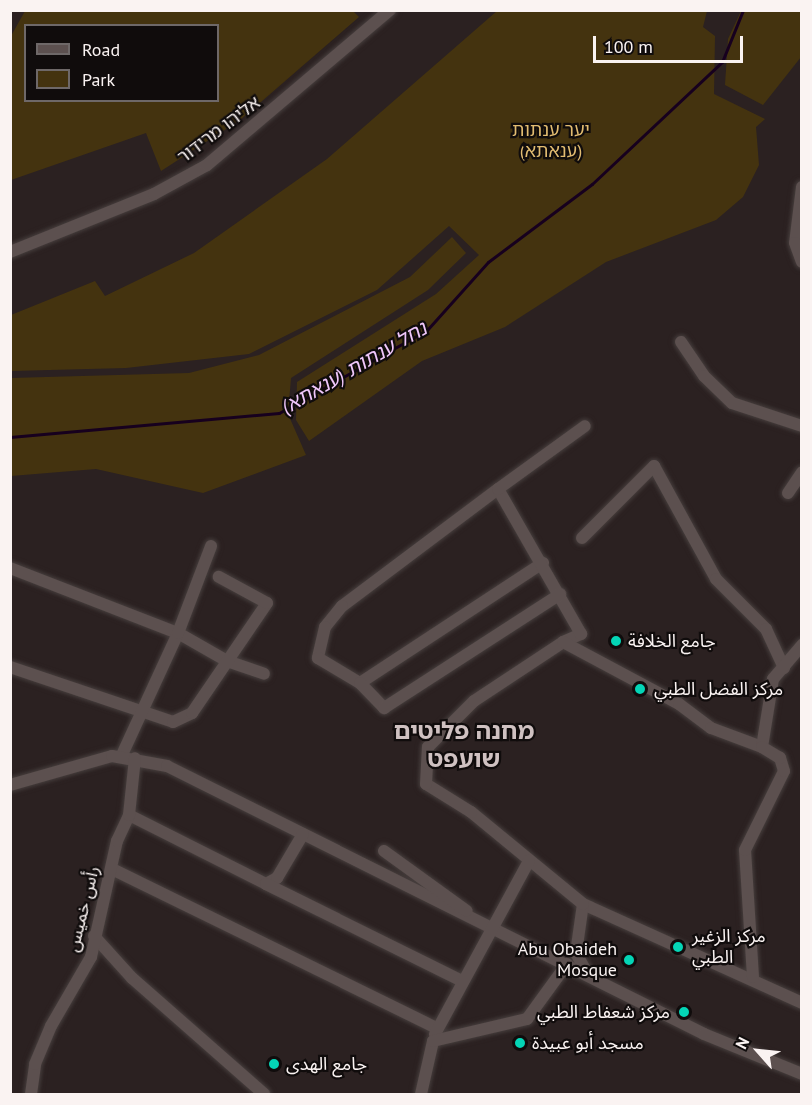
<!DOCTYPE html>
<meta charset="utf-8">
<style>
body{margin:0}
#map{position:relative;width:812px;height:1105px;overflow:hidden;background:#2b2121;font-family:"PT Sans","Noto Sans Arabic","Noto Sans Hebrew",sans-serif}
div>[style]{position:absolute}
.green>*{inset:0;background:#44330f}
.stream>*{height:3px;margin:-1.5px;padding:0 1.5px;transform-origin:1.5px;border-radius:1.5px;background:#17001e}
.roads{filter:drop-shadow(0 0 2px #463e3d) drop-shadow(0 0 2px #463e3d)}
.minor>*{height:12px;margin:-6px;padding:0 6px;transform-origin:6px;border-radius:6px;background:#5c504f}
.dots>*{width:16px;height:16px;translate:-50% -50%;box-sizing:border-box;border:3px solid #100c0c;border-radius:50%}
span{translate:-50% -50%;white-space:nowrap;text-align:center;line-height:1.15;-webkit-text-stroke:4.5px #100c0c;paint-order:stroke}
.street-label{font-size:18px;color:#faf3f2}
.park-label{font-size:18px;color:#e2bc71}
.poi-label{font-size:18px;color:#faf3f2}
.left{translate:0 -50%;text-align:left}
.right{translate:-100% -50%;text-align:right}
.water-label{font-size:20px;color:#f0c7fb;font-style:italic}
.district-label{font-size:24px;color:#cfc1c1;font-weight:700}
.frame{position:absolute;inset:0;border:12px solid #faf3f2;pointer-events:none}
.legend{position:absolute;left:24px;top:24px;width:195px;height:78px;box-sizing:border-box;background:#100c0c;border:2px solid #6e6868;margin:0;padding:8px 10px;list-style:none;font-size:18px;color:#faf3f2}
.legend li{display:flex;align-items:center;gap:12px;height:30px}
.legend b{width:30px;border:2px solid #6e6868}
.north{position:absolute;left:728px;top:1021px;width:60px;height:60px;-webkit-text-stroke:4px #100c0c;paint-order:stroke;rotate:297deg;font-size:16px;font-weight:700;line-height:24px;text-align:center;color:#faf3f2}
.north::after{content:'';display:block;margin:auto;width:21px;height:27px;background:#faf3f2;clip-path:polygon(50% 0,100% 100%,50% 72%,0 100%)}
.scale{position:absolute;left:593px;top:36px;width:150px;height:27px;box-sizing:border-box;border:3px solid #faf3f2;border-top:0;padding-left:8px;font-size:18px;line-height:21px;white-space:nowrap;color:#faf3f2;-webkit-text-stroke:4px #100c0c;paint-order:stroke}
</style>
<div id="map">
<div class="green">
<i style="clip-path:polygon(evenodd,352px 10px,359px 17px,240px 120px,161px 171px,146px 133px,11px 180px,11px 36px,25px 11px,352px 10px,26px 26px,218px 26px,218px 100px,26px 100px,26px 26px)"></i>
<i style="clip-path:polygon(497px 11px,707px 11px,703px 27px,715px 36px,714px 94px,765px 119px,756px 127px,759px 165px,743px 197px,716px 220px,606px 262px,505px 327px,422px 361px,309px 441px,296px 420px,297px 382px,436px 294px,479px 255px,449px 226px,377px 290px,249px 354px,126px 368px,11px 371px,11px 315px,95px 281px,105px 296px,194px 253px,327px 159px)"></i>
<i style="clip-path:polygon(741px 11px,801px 11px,801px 57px,763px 105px,725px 85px,728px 39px)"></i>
<i style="clip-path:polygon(452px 237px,466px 253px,428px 290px,291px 378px,288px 414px,306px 455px,203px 493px,96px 469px,11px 476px,11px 378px,189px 373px,259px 355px,410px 277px)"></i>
</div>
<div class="stream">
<i style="left:10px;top:437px;width:270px;rotate:-5.1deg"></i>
<i style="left:279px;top:413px;width:170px;rotate:-29.3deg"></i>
<i style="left:427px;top:330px;width:91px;rotate:-48.1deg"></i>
<i style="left:488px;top:262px;width:130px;rotate:-36.9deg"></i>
<i style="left:592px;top:184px;width:178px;rotate:-43.2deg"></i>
<i style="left:722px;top:62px;width:56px;rotate:-68deg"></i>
</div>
<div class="roads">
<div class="minor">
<i style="left:802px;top:187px;width:56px;rotate:97.1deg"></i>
<i style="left:795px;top:243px;width:20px;rotate:70deg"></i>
<i style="left:10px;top:252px;width:155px;rotate:-21.9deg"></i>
<i style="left:154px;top:194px;width:60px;rotate:-28.7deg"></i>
<i style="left:207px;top:165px;width:240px;rotate:-40.3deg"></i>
<i style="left:681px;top:342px;width:41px;rotate:55.9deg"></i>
<i style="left:704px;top:376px;width:39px;rotate:44deg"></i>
<i style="left:732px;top:403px;width:74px;rotate:18.2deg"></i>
<i style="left:498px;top:489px;width:195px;rotate:143.1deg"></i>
<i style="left:342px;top:606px;width:27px;rotate:129deg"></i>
<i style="left:325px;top:627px;width:32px;rotate:103deg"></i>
<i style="left:318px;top:658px;width:49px;rotate:30.8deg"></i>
<i style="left:360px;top:683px;width:219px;rotate:-33.3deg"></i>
<i style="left:788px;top:493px;width:25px;rotate:-56deg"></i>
<i style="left:582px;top:538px;width:102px;rotate:-45deg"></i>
<i style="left:654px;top:466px;width:129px;rotate:61.2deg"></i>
<i style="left:716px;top:579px;width:71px;rotate:45deg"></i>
<i style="left:766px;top:629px;width:43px;rotate:65.2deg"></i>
<i style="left:10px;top:568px;width:180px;rotate:21.2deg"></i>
<i style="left:178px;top:633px;width:56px;rotate:29.7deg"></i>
<i style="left:227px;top:661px;width:39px;rotate:19deg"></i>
<i style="left:563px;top:642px;width:20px;rotate:-24deg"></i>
<i style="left:581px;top:634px;width:167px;rotate:-119.8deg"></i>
<i style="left:498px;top:489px;width:107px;rotate:-35.9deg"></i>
<i style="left:10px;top:667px;width:172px;rotate:18.6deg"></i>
<i style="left:173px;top:722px;width:21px;rotate:-25deg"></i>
<i style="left:192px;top:713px;width:133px;rotate:-55.7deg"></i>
<i style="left:267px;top:603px;width:55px;rotate:-151.6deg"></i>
<i style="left:360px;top:683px;width:35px;rotate:46deg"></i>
<i style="left:384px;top:708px;width:210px;rotate:-32.9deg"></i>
<i style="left:121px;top:757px;width:136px;rotate:-65.3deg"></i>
<i style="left:178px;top:633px;width:93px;rotate:-69.2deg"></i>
<i style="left:10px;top:785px;width:106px;rotate:-15.9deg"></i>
<i style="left:112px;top:756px;width:56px;rotate:10.3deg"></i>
<i style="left:167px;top:766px;width:600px;rotate:26.52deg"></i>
<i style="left:704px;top:1034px;width:106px;rotate:22.2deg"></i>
<i style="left:129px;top:815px;width:153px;rotate:26.7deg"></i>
<i style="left:266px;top:884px;width:13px;rotate:-29deg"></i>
<i style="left:277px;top:878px;width:51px;rotate:-59.4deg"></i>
<i style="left:384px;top:851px;width:102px;rotate:35.9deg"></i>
<i style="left:112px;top:869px;width:361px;rotate:26.1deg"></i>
<i style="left:266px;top:884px;width:219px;rotate:26.3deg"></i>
<i style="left:583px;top:904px;width:240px;rotate:24.3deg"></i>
<i style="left:94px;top:936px;width:57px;rotate:47.9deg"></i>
<i style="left:132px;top:978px;width:176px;rotate:41.3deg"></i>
<i style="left:587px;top:973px;width:23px;rotate:-119deg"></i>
<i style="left:576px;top:953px;width:49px;rotate:-81.9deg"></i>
<i style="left:583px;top:904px;width:145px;rotate:-140.6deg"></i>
<i style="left:471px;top:812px;width:53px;rotate:-148.1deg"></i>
<i style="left:426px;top:784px;width:37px;rotate:-87deg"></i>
<i style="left:428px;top:747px;width:65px;rotate:-45deg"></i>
<i style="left:474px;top:701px;width:107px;rotate:-33.5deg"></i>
<i style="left:563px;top:642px;width:132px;rotate:28.1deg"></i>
<i style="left:679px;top:704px;width:40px;rotate:37deg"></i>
<i style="left:711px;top:728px;width:54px;rotate:20.4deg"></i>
<i style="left:762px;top:747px;width:69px;rotate:-80.8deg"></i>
<i style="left:773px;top:679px;width:45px;rotate:-49.5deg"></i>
<i style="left:753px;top:977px;width:127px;rotate:-93.6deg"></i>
<i style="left:745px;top:850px;width:88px;rotate:-63.7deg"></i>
<i style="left:784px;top:771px;width:14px;rotate:-107deg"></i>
<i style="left:780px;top:758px;width:21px;rotate:-149deg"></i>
<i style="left:435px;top:1034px;width:197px;rotate:-61.5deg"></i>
<i style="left:31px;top:1094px;width:30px;rotate:-82deg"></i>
<i style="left:35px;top:1064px;width:41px;rotate:-67.2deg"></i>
<i style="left:51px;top:1026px;width:80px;rotate:-59.9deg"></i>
<i style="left:91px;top:957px;width:119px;rotate:-77.4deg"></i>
<i style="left:117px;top:841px;width:29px;rotate:-65deg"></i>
<i style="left:129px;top:815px;width:57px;rotate:-84deg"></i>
<i style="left:421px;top:1094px;width:54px;rotate:-77.2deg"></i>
<i style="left:433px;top:1041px;width:97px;rotate:-13.2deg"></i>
<i style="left:527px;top:1019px;width:68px;rotate:-54deg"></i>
</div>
</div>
<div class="dots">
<i style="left:616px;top:641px;background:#04d5b6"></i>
<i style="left:640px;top:689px;background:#04d5b6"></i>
<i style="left:678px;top:947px;background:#04d5b6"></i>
<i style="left:629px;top:960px;background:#04d5b6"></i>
<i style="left:684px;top:1012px;background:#04d5b6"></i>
<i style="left:520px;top:1043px;background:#04d5b6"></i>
<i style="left:274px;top:1064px;background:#04d5b6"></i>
</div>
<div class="street-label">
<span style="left:219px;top:130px;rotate:-37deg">אליהו מרידור</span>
<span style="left:83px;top:909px;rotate:-76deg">رأس خميس</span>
</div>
<div class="park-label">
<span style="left:551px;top:141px">יער ענתות<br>(ענאתא)</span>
</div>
<div class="poi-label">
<span class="left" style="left:628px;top:641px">جامع الخلافة</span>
<span class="left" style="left:654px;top:689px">مركز الفضل الطبي</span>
<span class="left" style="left:692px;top:947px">مركز الزغير<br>الطبي</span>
<span class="right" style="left:617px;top:960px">Abu Obaideh<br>Mosque</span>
<span class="right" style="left:670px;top:1012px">مركز شعفاط الطبي</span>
<span class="left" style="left:532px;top:1043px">مسجد أبو عبيدة</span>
<span class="left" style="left:286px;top:1064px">جامع الهدى</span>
</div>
<div class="water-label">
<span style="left:354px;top:368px;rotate:-30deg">נחל ענתות (ענאתא)</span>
</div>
<div class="district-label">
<span style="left:464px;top:745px">מחנה פליטים<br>שועפט</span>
</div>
<div class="frame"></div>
<ul class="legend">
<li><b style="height:8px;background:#5c504f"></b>Road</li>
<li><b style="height:16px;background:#44330f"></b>Park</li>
</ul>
<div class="north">N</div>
<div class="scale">100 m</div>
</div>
